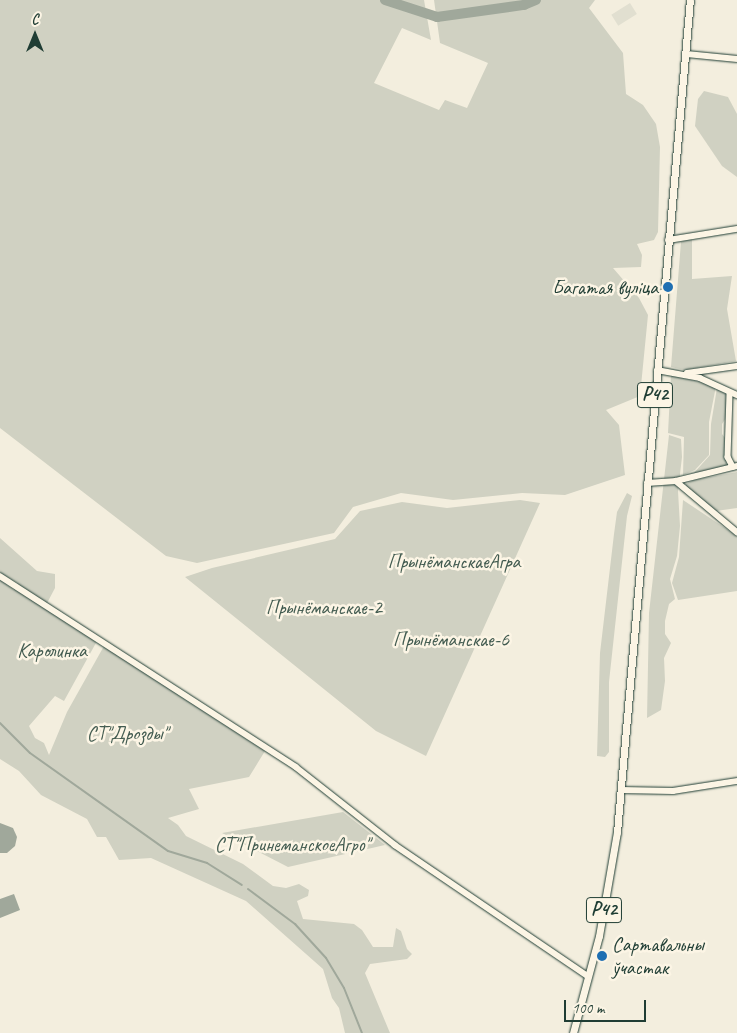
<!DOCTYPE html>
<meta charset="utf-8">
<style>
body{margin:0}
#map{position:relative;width:737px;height:1033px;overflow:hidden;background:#f3eede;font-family:Caveat,sans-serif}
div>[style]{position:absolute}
.built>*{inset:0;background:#e1dfd0;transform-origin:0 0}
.green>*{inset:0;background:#d0d1c2}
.water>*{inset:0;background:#a0a89b}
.stream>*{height:2px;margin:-1px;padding:0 1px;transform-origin:1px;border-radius:1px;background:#a0a89b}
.river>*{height:10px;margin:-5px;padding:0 5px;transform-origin:5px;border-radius:5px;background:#a0a89b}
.roads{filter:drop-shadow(0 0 1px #1f3d34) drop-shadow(0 0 1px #1f3d34)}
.minor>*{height:5.5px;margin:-2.75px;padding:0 2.75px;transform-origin:2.75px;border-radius:2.75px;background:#fcf5e5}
.major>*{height:7px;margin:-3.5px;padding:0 3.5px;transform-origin:3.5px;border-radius:3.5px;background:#fcf5e5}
.dots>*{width:14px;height:14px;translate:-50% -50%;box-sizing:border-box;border:2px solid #fcf5e5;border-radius:50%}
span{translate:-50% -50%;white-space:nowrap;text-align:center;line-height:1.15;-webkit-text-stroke:5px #fcf5e5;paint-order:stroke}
.shield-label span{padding:1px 4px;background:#fcf5e5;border:1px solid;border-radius:4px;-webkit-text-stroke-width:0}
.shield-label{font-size:19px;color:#1f3d34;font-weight:700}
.poi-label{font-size:20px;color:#1f3d34}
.right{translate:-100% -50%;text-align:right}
.left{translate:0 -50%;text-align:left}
.park-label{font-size:20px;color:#425b50}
.north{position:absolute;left:10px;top:10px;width:50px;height:50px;-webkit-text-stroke:4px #fcf5e5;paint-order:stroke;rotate:0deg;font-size:14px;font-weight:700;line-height:20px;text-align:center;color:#1f3d34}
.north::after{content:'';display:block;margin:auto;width:18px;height:22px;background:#1f3d34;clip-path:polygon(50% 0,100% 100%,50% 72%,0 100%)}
.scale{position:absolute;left:564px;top:1000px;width:82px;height:22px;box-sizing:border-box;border:2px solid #1f3d34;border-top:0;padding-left:6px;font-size:15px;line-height:18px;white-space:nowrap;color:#1f3d34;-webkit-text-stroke:4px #fcf5e5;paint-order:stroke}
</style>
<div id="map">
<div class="built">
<i style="left:630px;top:3px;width:13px;height:22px;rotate:58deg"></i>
</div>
<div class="green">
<i style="clip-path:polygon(0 0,424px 0,431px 40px,402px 28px,374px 83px,439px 110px,445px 100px,467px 108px,488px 63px,440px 43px,434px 0,595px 0,589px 8px,623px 53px,626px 94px,643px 105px,656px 124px,660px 147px,658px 232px,654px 240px,637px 244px,642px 255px,641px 267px,613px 268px,639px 298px,648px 315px,640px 396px,606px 410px,619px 425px,625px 475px,565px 495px,522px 493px,453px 500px,401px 493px,353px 507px,334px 533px,197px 563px,166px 556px,0 428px)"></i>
<i style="clip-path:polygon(704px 91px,728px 97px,737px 114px,737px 177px,722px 166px,695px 126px,698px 99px)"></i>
<i style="clip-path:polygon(692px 238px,692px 279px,732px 276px,727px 309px,736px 361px,684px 370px,671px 367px,681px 242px)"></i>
<i style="clip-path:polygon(671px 375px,716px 386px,709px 422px,709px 455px,695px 470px,683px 475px,684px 437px,668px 433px)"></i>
<i style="clip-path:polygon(717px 388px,728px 396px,726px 418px,722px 424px,722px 434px,726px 439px,726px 467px,693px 474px,710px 455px,711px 424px)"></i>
<i style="clip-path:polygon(669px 435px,681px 439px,682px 457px,678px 491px,680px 526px,677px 556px,670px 579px,675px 599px,669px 604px,665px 621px,665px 634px,671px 643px,664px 658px,665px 681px,661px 710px,647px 718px,649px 613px)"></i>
<i style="clip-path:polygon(737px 472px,737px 508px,716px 511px,686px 487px,686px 484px,694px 480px)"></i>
<i style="clip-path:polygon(627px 493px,632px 496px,627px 516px,609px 682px,609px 752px,605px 757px,597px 756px,600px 653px,614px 534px,617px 512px)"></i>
<i style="clip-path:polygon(520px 500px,540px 503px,426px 756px,376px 731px,185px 577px,212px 568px,335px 539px,360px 511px,402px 502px,447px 508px)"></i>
<i style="clip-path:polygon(683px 500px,737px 536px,737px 591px,678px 600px,672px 583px,679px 557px)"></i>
<i style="clip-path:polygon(0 538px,37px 571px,55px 574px,55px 588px,45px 607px,97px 641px,64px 701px,55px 696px,29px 726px,35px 738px,44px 743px,49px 755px,67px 712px,104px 646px,265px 751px,249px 777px,189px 789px,199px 809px,168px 818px,178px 825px,186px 836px,243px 864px,273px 886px,286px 888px,299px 884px,309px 890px,308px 896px,297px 901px,303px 919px,354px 924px,362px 930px,373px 947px,393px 947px,396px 928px,401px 931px,407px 949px,412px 954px,407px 959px,370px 964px,365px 973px,390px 1033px,345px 1033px,339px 1008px,332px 998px,323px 969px,246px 901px,151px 858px,119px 860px,106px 837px,97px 837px,87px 819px,41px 795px,19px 771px,0 759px,0 580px,14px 590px,18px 583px,0 573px)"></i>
<i style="clip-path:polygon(343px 812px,385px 845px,288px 867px,222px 833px)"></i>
</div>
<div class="water">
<i style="clip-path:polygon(0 823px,13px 828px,17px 837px,15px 846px,7px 853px,0 853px)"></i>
<i style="clip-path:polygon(14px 894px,20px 910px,0 918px,0 899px)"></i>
</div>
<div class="stream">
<i style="left:0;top:723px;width:42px;rotate:45deg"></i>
<i style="left:30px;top:753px;width:169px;rotate:35.4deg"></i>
<i style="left:168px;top:851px;width:41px;rotate:17.1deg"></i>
<i style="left:207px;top:863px;width:41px;rotate:32.2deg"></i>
<i style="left:248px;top:889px;width:59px;rotate:36.7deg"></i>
<i style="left:295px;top:924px;width:46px;rotate:47.6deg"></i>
<i style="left:326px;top:958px;width:35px;rotate:59deg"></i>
<i style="left:344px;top:988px;width:48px;rotate:68.2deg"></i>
</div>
<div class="river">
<i style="left:385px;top:0;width:55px;rotate:18.1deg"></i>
<i style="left:437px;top:17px;width:88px;rotate:-7.9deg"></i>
<i style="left:524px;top:5px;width:13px;rotate:-23deg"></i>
</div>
<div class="roads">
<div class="minor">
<i style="left:687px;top:54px;width:50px;rotate:5.7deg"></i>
<i style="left:668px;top:240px;width:70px;rotate:-9.1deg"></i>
<i style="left:657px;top:370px;width:44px;rotate:10.5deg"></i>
<i style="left:700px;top:378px;width:41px;rotate:24.7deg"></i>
<i style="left:687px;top:373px;width:50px;rotate:-8deg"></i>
<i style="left:730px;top:394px;width:63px;rotate:91.8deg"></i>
<i style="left:728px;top:457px;width:11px;rotate:63deg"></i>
<i style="left:676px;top:481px;width:80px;rotate:39.9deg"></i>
<i style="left:647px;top:483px;width:29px;rotate:-4deg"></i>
<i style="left:676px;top:481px;width:63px;rotate:-13.8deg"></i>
<i style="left:0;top:576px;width:352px;rotate:32.8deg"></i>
<i style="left:296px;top:767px;width:126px;rotate:38.2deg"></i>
<i style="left:395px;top:845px;width:233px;rotate:34.2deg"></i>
<i style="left:621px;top:790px;width:52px;rotate:1.1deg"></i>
<i style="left:673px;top:791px;width:65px;rotate:-8.9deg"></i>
</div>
<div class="major">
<i style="left:573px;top:1033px;width:100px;rotate:-75deg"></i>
<i style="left:599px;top:936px;width:106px;rotate:-80.2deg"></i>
<i style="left:617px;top:832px;width:835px;rotate:-84.99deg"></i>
</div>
</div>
<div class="dots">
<i style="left:668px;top:287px;background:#1f6fb2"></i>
<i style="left:602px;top:956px;background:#1f6fb2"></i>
</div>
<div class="shield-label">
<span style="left:655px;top:395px">Р42</span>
<span style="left:604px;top:910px">Р42</span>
</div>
<div class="poi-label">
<span class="right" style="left:658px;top:287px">Багатая вуліца</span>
<span class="left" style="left:612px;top:956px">Сартавальны<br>ўчастак</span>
</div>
<div class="park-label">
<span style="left:454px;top:561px">ПрынёманскаеАгра</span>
<span style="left:324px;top:607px">Прынёманскае-2</span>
<span style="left:451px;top:639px">Прынёманскае-6</span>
<span style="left:52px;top:650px">Каролинка</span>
<span style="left:127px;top:733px">СТ"Дрозды"</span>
<span style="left:292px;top:844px">СТ"ПринеманскоеАгро"</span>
</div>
<div class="north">С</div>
<div class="scale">100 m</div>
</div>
